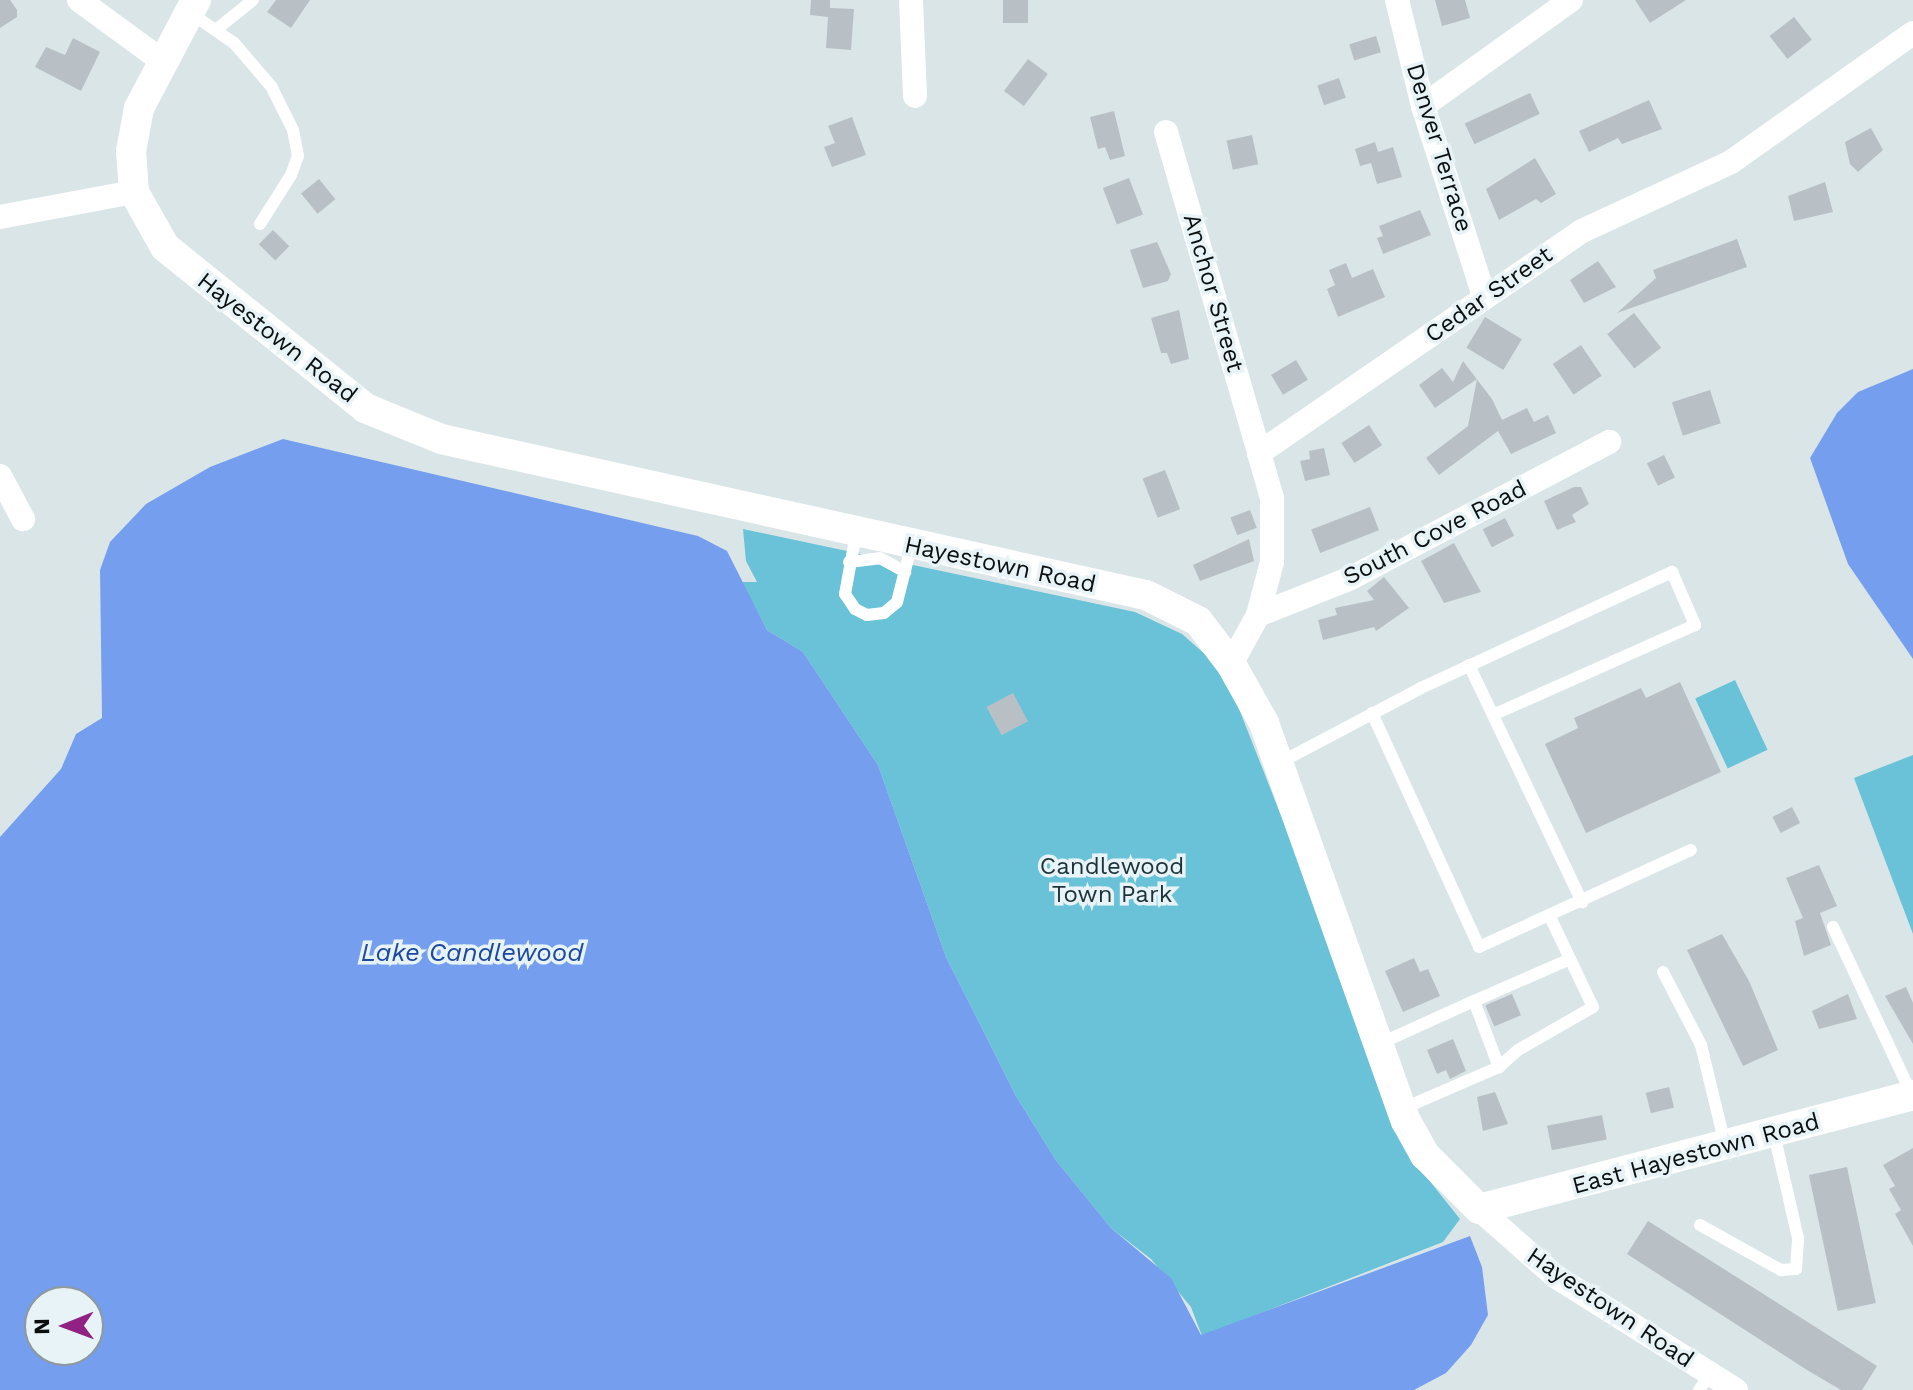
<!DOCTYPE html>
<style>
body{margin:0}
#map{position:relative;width:1913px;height:1390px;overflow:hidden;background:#dae5e8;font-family:"Work Sans",sans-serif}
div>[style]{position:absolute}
.green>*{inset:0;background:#69c2d7;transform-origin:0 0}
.water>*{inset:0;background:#759fee}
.building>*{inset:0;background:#b8c0c6;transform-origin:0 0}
.service>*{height:12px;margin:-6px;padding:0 6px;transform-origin:6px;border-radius:6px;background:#fff}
.minor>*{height:24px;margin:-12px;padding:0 12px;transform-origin:12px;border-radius:12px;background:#fff}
.tertiary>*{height:30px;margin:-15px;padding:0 15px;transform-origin:15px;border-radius:15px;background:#fff}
span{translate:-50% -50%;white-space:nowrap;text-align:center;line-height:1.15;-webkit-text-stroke:7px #e7f3f6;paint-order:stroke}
.street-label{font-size:24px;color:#0b0f10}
.park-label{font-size:24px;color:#1c3339}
.water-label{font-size:26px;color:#1c49a4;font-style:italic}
.north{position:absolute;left:24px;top:1286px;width:80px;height:80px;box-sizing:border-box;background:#e7f3f6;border:2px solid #8f989a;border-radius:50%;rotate:269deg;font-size:22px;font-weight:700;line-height:32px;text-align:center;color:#0b0f10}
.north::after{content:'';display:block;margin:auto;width:28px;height:36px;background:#912182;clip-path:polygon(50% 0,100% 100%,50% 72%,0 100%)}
</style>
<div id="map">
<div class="green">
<i style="clip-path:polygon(743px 529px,1135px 612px,1182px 634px,1207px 656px,1230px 686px,1420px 1169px,1460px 1219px,1443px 1242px,1202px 1336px,1191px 1307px,1151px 1259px,1111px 1228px,1055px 1159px,1016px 1096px,946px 957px,878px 765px,803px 652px,767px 630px,742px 582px,757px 582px,746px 561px)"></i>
<i style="left:1735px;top:680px;width:77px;height:44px;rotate:65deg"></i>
<i style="clip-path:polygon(1913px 755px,1913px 934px,1854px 778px)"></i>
</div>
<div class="water">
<i style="clip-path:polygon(1913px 369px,1913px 659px,1848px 564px,1810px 458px,1837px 413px,1858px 392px)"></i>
<i style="clip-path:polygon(evenodd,283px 439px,698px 536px,727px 551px,767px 630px,803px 652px,878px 765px,946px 957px,1016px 1096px,1055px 1159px,1111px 1228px,1171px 1278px,1201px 1335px,1470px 1236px,1482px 1267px,1488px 1315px,1471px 1345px,1446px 1373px,1414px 1390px,0 1390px,0 837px,61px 769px,76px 734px,102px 718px,100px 570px,110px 542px,146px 504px,210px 467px,283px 439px,88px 1302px,88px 1350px,40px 1350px,40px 1302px,88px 1302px)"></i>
</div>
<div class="building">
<i style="clip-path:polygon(0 0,10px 0,17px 10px,17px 17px,0 28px)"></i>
<i style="clip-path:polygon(276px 0,310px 0,291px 28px,267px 12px)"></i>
<i style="clip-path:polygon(811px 0,830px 0,830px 8px,854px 9px,851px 50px,826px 48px,828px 17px,810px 15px)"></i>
<i style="left:1003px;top:0;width:25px;height:23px"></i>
<i style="clip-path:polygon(1435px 0,1465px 0,1470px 18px,1442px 26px)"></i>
<i style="clip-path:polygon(1635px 0,1686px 0,1650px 23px)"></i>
<i style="left:1794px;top:17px;width:29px;height:31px;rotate:52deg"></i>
<i style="left:1376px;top:36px;width:17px;height:28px;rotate:73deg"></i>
<i style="clip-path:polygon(73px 38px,100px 52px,81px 91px,35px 67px,46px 47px,65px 55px)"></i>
<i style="left:1028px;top:59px;width:25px;height:40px;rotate:37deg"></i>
<i style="left:1339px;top:78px;width:21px;height:23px;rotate:71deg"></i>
<i style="left:1530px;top:93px;width:23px;height:72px;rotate:65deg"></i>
<i style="clip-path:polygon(1649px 100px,1662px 129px,1622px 144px,1618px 138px,1589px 152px,1579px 131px)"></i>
<i style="clip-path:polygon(1114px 111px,1125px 156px,1110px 160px,1105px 147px,1098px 149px,1090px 117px)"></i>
<i style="clip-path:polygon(852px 117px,866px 155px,832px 167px,824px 147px,835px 143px,828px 126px)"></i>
<i style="clip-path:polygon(1871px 128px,1883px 150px,1858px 172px,1850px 164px,1845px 142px)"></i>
<i style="left:1252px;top:135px;width:30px;height:26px;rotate:78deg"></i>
<i style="clip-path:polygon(1375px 142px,1378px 152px,1393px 147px,1402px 177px,1377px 184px,1371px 163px,1360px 166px,1355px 149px)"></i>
<i style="clip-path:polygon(1535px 158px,1556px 194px,1541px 203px,1536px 199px,1499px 220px,1486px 189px)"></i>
<i style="left:1129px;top:178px;width:39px;height:28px;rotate:69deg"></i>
<i style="left:319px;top:179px;width:26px;height:23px;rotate:51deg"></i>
<i style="clip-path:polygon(1825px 182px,1833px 212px,1794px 221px,1788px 196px)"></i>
<i style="clip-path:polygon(1420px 210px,1431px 235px,1383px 254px,1377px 238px,1383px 236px,1379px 226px)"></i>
<i style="left:273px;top:230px;width:23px;height:20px;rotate:45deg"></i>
<i style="clip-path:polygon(1737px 239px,1747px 267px,1617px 313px,1656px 278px,1653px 270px)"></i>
<i style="clip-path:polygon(1157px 242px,1171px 274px,1168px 281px,1143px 288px,1130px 250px)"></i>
<i style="clip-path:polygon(1598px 261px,1616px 287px,1584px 303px,1570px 280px)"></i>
<i style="clip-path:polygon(1346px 263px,1352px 278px,1373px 269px,1385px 297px,1338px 317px,1327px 289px,1335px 285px,1329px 270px)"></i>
<i style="clip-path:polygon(1179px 310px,1189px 359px,1171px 364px,1167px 353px,1161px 353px,1151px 318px)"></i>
<i style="left:1634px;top:313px;width:44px;height:34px;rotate:52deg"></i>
<i style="left:1485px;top:317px;width:43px;height:36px;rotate:31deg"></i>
<i style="left:1581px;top:345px;width:37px;height:34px;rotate:56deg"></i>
<i style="left:1296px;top:360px;width:23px;height:29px;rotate:59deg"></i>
<i style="clip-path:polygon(1463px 361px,1492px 399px,1502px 420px,1527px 408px,1534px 422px,1548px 415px,1556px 433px,1511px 454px,1498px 431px,1439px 475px,1426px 458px,1468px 426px,1477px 379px,1435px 408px,1419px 385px,1442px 368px,1453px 382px)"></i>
<i style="left:1710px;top:390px;width:35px;height:40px;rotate:72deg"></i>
<i style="left:1369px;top:425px;width:24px;height:33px;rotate:57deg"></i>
<i style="clip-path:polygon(1324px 448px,1330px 475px,1305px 481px,1300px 461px,1310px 459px,1309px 451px)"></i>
<i style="left:1664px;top:455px;width:25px;height:19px;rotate:64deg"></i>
<i style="left:1165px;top:470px;width:42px;height:24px;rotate:69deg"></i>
<i style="clip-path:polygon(1574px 487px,1581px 487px,1589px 504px,1572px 515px,1576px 522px,1557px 530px,1544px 501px)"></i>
<i style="left:1370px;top:507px;width:25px;height:63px;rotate:69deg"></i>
<i style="left:1250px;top:510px;width:19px;height:21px;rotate:69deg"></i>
<i style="left:1505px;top:518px;width:20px;height:25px;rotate:63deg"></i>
<i style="clip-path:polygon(1249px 539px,1254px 561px,1200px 581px,1193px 565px)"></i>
<i style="clip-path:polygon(1454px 543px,1481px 592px,1444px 603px,1421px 561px)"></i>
<i style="clip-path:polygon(1384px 577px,1409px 608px,1376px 631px,1374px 627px,1323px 640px,1318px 620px,1337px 615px,1335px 608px,1374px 600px,1367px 591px)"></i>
<i style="clip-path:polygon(1680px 682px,1721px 772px,1586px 833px,1545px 744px,1578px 728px,1574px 718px,1641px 688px,1646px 698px)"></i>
<i style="left:1013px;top:693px;width:32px;height:30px;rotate:62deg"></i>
<i style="left:1792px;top:807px;width:18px;height:22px;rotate:63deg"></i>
<i style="clip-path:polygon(1819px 865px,1837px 906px,1820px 913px,1831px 945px,1804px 956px,1795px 921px,1803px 918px,1786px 878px)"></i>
<i style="clip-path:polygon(1722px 934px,1749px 981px,1778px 1050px,1743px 1066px,1687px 950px)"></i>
<i style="clip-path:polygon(1414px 958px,1420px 972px,1428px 969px,1440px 996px,1403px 1012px,1385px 971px)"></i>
<i style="clip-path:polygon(1906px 987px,1913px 1003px,1913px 1044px,1885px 996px)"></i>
<i style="left:1512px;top:994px;width:23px;height:29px;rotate:67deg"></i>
<i style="clip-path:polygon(1848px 994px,1857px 1019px,1819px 1029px,1812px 1011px)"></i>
<i style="clip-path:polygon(1453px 1039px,1466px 1071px,1450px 1079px,1446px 1070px,1437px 1074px,1427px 1050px)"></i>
<i style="left:1669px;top:1087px;width:21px;height:24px;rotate:76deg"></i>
<i style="clip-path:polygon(1495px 1092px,1508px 1124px,1483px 1131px,1477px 1097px)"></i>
<i style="left:1602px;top:1115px;width:25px;height:56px;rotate:79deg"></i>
<i style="clip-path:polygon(1913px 1148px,1913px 1246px,1895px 1214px,1901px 1210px,1889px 1189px,1895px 1186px,1883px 1165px)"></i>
<i style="left:1847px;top:1167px;width:139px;height:39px;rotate:78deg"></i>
<i style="clip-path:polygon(1648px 1221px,1877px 1366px,1862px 1390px,1841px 1390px,1807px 1370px,1627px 1254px)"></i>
</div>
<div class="service">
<i style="left:189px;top:12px;width:55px;rotate:34.6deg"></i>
<i style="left:234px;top:43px;width:57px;rotate:49.3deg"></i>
<i style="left:271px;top:86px;width:49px;rotate:63.4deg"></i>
<i style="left:293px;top:130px;width:26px;rotate:79deg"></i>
<i style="left:298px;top:156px;width:20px;rotate:110deg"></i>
<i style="left:291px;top:175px;width:58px;rotate:122.3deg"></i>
<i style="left:217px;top:29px;width:46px;rotate:-38.9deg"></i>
<i style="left:856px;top:534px;width:61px;rotate:100.4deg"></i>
<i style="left:845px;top:594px;width:18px;rotate:56deg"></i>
<i style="left:855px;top:609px;width:13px;rotate:27deg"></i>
<i style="left:867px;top:615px;width:17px;rotate:-7deg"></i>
<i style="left:884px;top:613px;width:17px;rotate:-40deg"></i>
<i style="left:897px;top:602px;width:57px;rotate:-75.7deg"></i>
<i style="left:849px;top:562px;width:31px;rotate:-7deg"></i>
<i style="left:880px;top:558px;width:29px;rotate:29deg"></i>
<i style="left:1469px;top:665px;width:263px;rotate:64.5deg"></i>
<i style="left:1372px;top:713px;width:257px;rotate:65.4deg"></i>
<i style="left:1479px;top:947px;width:233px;rotate:-24.6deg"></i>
<i style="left:1279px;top:763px;width:161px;rotate:-27.8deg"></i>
<i style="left:1421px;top:688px;width:277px;rotate:-24.8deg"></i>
<i style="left:1672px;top:572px;width:58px;rotate:66.5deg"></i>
<i style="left:1695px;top:625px;width:221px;rotate:156deg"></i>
<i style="left:1833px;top:927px;width:186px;rotate:64.8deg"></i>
<i style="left:1663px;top:972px;width:82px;rotate:62.5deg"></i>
<i style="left:1701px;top:1045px;width:102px;rotate:76.4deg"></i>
<i style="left:1474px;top:1001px;width:105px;rotate:-23.6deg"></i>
<i style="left:1379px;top:1044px;width:104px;rotate:-24.4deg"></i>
<i style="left:1474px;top:1001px;width:71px;rotate:69.3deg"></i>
<i style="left:1499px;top:1067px;width:106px;rotate:156.6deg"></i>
<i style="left:1499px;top:1067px;width:25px;rotate:-42deg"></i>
<i style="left:1518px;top:1050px;width:86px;rotate:-29.8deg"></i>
<i style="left:1593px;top:1007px;width:100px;rotate:-115.5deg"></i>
<i style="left:1700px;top:1225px;width:93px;rotate:29.1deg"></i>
<i style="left:1781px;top:1270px;width:15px;rotate:-4deg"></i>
<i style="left:1796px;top:1269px;width:31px;rotate:-86deg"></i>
<i style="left:1798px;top:1238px;width:107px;rotate:-103deg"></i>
<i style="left:1699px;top:1390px;width:19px;rotate:-54deg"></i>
</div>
<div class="minor">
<i style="left:79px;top:0;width:102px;rotate:36.2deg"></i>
<i style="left:911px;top:0;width:96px;rotate:87.6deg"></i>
<i style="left:1397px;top:0;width:109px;rotate:76.2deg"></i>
<i style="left:1423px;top:106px;width:200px;rotate:72.2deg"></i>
<i style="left:1423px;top:106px;width:182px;rotate:-35.6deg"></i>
<i style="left:1166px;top:132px;width:334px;rotate:73.8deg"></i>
<i style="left:0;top:217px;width:136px;rotate:-10.6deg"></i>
<i style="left:0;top:476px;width:49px;rotate:61.9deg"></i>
<i style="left:1258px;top:615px;width:100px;rotate:-21.7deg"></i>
<i style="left:1351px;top:578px;width:292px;rotate:-27.8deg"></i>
<i style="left:1231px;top:664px;width:56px;rotate:-61.1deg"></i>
<i style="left:1258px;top:615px;width:55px;rotate:-75.2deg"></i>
<i style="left:1272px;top:562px;width:64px;rotate:-90deg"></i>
<i style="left:1272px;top:498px;width:47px;rotate:-106.1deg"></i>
<i style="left:1259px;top:453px;width:392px;rotate:-34.5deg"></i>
<i style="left:1582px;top:231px;width:164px;rotate:-24.8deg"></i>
<i style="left:1731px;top:162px;width:223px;rotate:-35.3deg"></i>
<i style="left:1479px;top:1209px;width:101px;rotate:41.4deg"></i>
<i style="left:1555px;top:1276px;width:214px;rotate:32.2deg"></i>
</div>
<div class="tertiary">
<i style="left:196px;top:0;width:122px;rotate:117.8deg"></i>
<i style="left:139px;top:108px;width:44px;rotate:100.5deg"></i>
<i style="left:131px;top:151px;width:41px;rotate:85.8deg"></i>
<i style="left:134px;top:192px;width:63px;rotate:60.6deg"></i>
<i style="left:165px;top:247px;width:257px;rotate:38.8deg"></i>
<i style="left:365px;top:408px;width:82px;rotate:22.2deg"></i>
<i style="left:441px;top:439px;width:722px;rotate:12.48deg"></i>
<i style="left:1146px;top:595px;width:58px;rotate:26.6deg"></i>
<i style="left:1198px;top:621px;width:54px;rotate:52.5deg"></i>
<i style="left:1231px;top:664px;width:68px;rotate:60.8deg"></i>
<i style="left:1264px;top:723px;width:423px;rotate:70.4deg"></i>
<i style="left:1406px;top:1121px;width:39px;rotate:61deg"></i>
<i style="left:1425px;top:1155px;width:76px;rotate:45deg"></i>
<i style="left:1479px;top:1209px;width:449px;rotate:-14.7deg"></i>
</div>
<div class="street-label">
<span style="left:1439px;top:148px;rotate:73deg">Denver Terrace</span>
<span style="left:1213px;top:293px;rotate:74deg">Anchor Street</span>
<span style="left:1489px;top:295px;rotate:-35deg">Cedar Street</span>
<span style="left:277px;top:338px;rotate:38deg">Hayestown Road</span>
<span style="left:1435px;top:533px;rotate:-27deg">South Cove Road</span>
<span style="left:1000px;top:565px;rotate:12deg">Hayestown Road</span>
<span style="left:1696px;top:1154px;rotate:-15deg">East Hayestown Road</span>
<span style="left:1610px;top:1308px;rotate:34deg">Hayestown Road</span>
</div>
<div class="park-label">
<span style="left:1112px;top:881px">Candlewood<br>Town Park</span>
</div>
<div class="water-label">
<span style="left:472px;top:953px">Lake Candlewood</span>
</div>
<div class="north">N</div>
</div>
